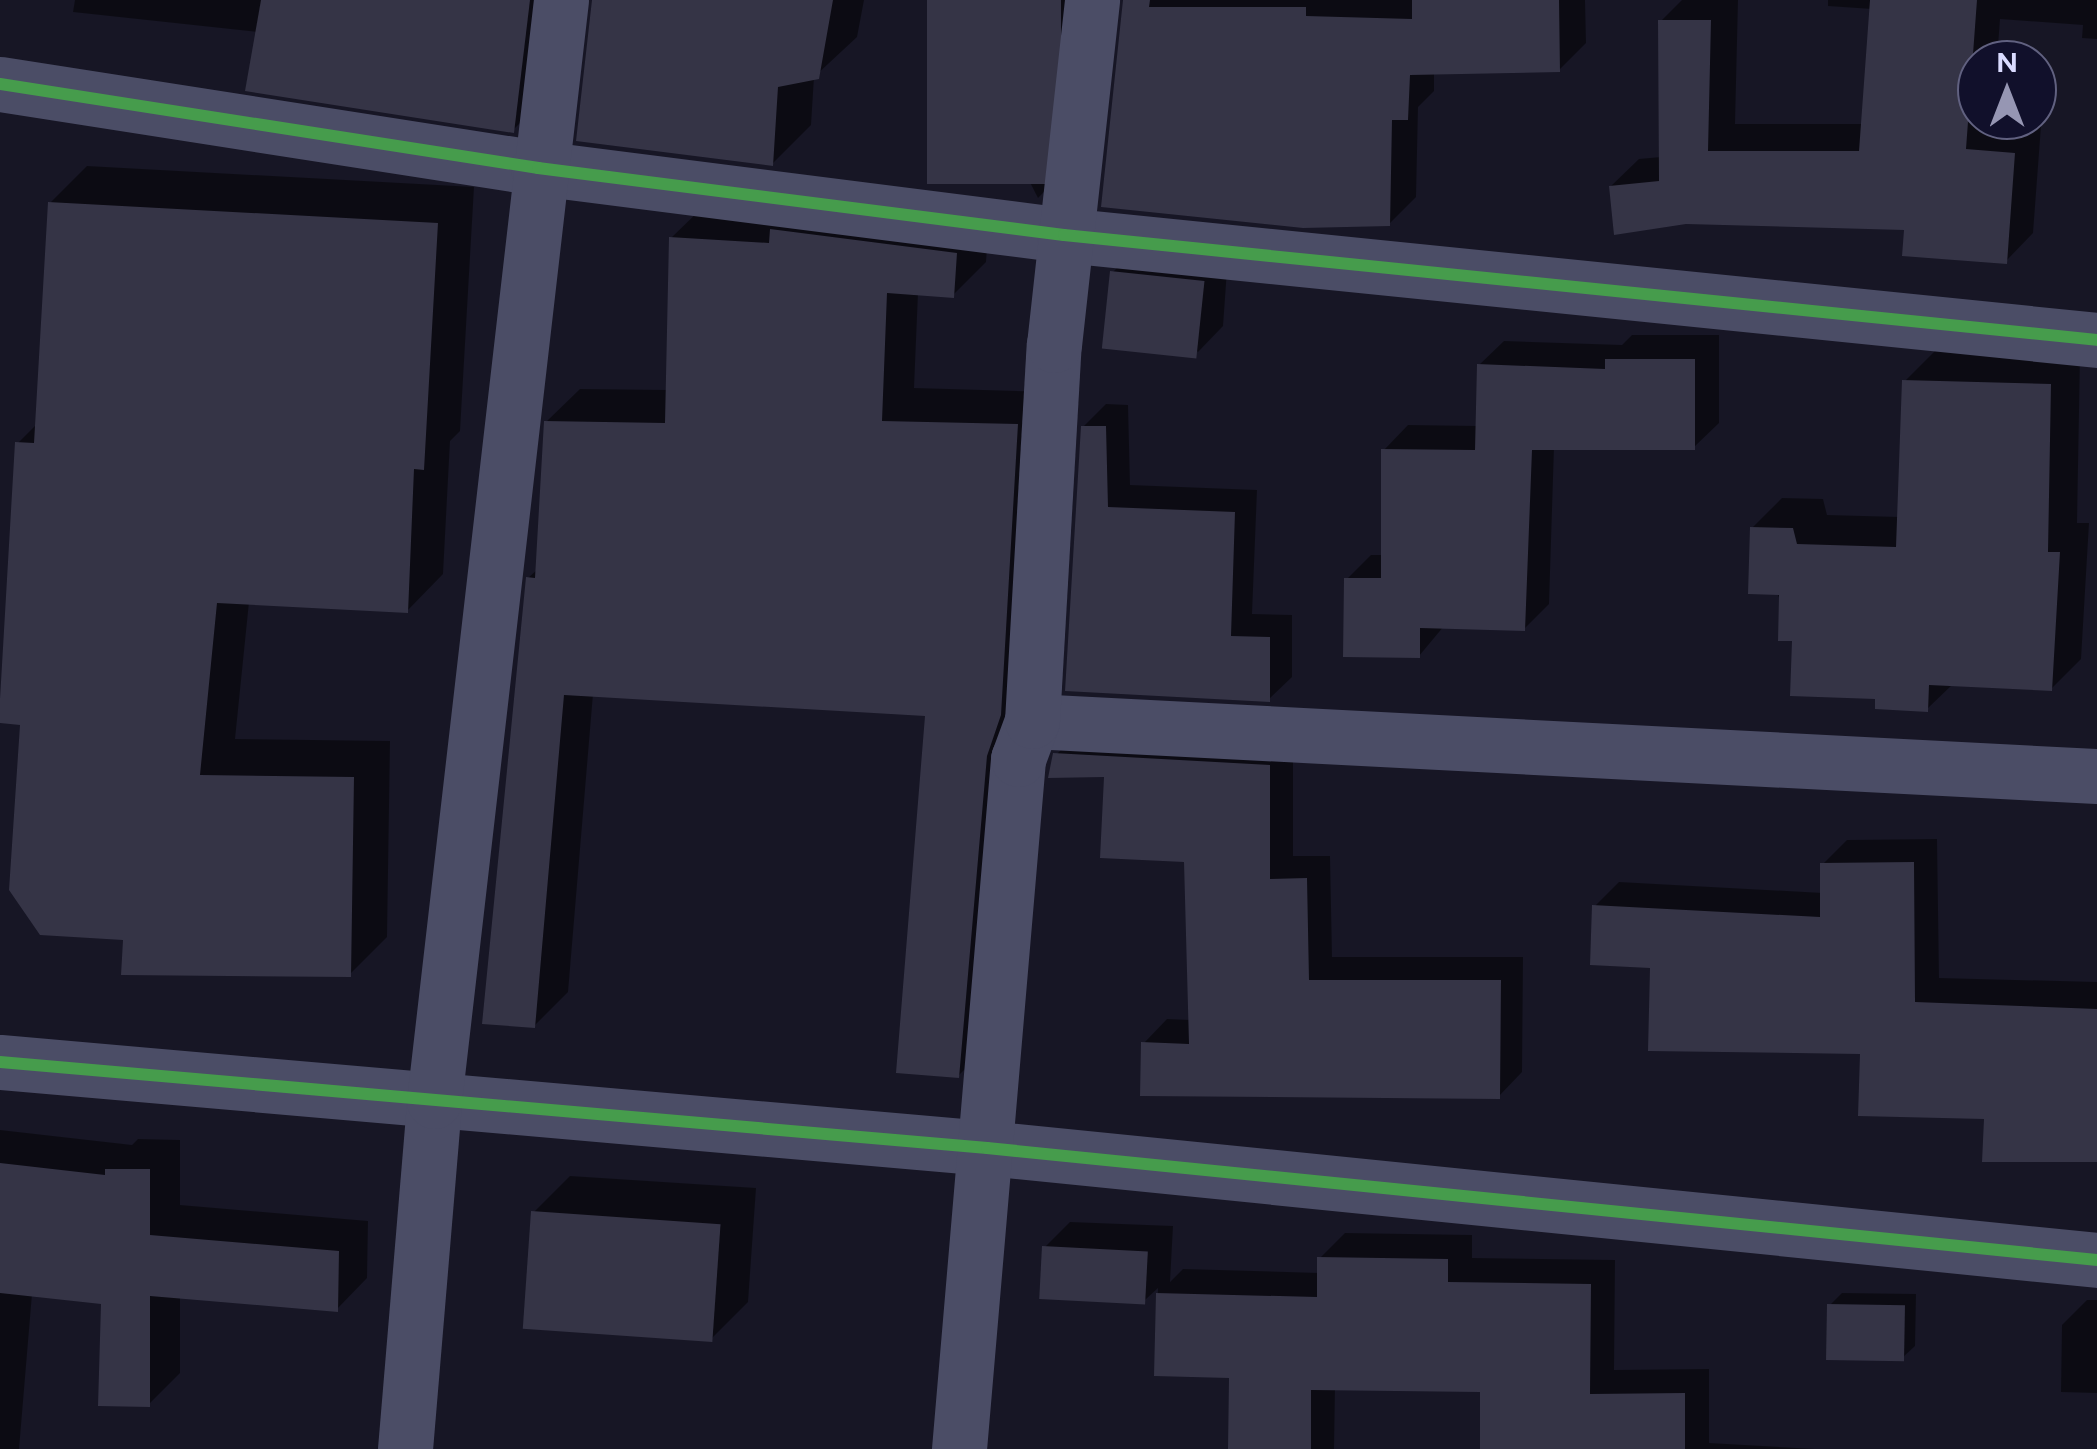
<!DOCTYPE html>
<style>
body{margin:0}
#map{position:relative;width:2097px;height:1449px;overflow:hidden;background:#171625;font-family:Figtree,sans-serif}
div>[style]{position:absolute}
.shadow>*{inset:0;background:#0007}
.building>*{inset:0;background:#353446;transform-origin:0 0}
.minor>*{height:55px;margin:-27.5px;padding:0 27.5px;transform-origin:27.5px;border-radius:27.5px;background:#4b4d66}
.cycleway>*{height:12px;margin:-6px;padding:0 6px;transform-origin:6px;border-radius:6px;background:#469c4c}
span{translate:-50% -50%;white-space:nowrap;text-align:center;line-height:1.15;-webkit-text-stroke:9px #11102b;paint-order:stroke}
.north{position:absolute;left:1957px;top:40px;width:100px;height:100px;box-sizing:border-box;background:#11102b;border:2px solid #616180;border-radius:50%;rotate:0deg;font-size:28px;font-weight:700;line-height:40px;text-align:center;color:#dadbff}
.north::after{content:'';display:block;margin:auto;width:35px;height:45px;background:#9696b3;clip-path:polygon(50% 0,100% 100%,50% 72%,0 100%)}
</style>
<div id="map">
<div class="shadow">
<i style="clip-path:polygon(75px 0,563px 0,552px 91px,513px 130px,258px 32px,73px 12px)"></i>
<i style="clip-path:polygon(594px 0,864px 0,857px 37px,814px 77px,811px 125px,772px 164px)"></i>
<i style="clip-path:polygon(937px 0,1082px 0,1063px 172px,1038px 198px)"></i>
<i style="clip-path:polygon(1133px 0,1585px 0,1586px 43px,1559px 70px,1434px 72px,1434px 91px,1418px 107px,1416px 197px,1389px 224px)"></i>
<i style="clip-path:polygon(1682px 0,1738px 0,1735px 124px,1864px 124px,1872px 9px,1828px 6px,1828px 0,2097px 0,2097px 39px,2082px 38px,2083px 25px,2000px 19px,1997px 60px,1977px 60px,1977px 120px,2041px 126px,2033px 233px,2006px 261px,1907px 227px,1611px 186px,1639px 159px,1661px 157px,1661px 21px)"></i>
<i style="clip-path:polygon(87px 166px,474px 187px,460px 431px,450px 441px,443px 574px,407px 611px,249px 602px,235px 739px,390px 741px,387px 937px,350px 974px,126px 938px,23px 722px,18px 443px,38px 423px,50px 203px)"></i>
<i style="clip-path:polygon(705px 205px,989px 220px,986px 262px,953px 295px,918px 293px,914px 388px,1050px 392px,992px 1042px,958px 1076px,928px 713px,593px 694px,568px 992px,534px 1026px,528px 578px,538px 569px,546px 422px,580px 389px,668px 390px,671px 238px)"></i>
<i style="clip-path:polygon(1138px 247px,1228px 256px,1223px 326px,1198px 352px,1113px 272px)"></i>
<i style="clip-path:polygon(1632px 335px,1719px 335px,1719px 423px,1694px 447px,1554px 447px,1549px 604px,1524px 629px,1444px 626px,1419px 656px,1347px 579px,1371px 555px,1384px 555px,1384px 450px,1408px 425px,1478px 426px,1479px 365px,1504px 341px,1622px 345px)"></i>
<i style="clip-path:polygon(1935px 351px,2080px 356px,2077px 523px,2089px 523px,2081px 659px,2051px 689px,1953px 684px,1927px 709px,1795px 639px,1752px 528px,1782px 498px,1823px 499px,1827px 515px,1900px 517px,1905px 381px)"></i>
<i style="clip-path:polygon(1106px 404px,1128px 405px,1130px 485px,1257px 490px,1252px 614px,1292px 615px,1292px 677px,1269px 699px,1068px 689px,1083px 427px)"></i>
<i style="clip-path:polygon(1080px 731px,1293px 742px,1293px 856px,1330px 856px,1332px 957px,1523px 957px,1522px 1072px,1499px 1096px,1144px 1043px,1167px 1019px,1191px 1020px,1186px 860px,1107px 775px,1056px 755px)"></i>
<i style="clip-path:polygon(1937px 839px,1939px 978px,2097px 982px,2097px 1162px,1986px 1117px,1863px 1051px,1653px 965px,1595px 906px,1619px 882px,1823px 893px,1823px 864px,1847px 840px)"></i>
<i style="clip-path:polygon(0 1130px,132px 1145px,138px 1139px,180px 1140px,180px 1205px,368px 1221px,367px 1278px,337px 1309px,180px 1296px,180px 1373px,149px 1404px,104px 1302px,32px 1294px,19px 1449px,0 1449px)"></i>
<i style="clip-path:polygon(570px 1176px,756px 1188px,748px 1302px,712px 1338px,534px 1212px)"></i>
<i style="clip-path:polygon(1070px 1222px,1173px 1226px,1170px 1282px,1183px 1269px,1320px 1273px,1320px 1258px,1345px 1233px,1472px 1235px,1472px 1258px,1615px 1260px,1614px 1370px,1709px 1369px,1709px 1443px,1815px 1449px,1483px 1449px,1482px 1390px,1335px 1387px,1334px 1449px,1231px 1449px,1232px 1375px,1156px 1373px,1158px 1288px,1145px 1300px,1045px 1247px)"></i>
<i style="clip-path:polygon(1842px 1293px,1916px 1294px,1915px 1346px,1902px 1358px,1830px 1305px)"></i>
<i style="clip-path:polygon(2087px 1300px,2097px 1300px,2097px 1393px,2061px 1392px,2062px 1325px)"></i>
</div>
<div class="building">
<i style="clip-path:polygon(261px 0,530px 0,514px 133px,245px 91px)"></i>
<i style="clip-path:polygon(592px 0,833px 0,819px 79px,778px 87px,773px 166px,576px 141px)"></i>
<i style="left:927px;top:0;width:134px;height:184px"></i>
<i style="clip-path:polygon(1123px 0,1150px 0,1149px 7px,1306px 7px,1306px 16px,1412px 19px,1412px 0,1559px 0,1560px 72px,1410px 75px,1408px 120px,1392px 120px,1390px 226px,1303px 228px,1101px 207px)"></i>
<i style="clip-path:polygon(1870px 0,1977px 0,1966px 149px,2015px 153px,2007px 264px,1902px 256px,1904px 230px,1686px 224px,1614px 235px,1609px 186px,1659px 181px,1658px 20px,1711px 20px,1708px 151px,1859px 151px)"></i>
<i style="clip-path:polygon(48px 202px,438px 223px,424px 470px,414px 469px,408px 613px,217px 603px,200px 775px,354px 777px,351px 977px,121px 975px,123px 940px,40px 935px,9px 890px,20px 725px,0 723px,0 699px,15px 442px,34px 443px)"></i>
<i style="clip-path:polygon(770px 229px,957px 253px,954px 298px,887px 293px,882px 421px,1018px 424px,1001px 715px,987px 756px,959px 1078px,896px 1073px,925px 716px,564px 695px,535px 1028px,482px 1024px,526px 577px,535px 578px,544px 421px,665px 423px,669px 237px,769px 243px)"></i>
<i style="left:1110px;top:271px;width:95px;height:78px;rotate:6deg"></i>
<i style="clip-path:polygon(1605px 359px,1695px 359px,1695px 450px,1532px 450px,1525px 631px,1420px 628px,1420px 658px,1343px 657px,1344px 578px,1381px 578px,1381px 449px,1475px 450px,1477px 364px,1605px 369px)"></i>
<i style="clip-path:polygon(1902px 380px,2051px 384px,2048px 552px,2060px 552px,2052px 691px,1929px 685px,1928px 712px,1875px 709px,1875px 699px,1790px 696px,1792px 641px,1778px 641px,1779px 595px,1748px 594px,1750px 527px,1793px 528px,1797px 544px,1896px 547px)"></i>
<i style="clip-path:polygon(1081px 426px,1106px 426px,1108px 507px,1235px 512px,1231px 636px,1270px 637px,1270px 702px,1065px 691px)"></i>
<i style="clip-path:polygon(1053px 753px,1270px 765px,1270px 879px,1307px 878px,1309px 980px,1501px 980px,1500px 1099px,1140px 1096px,1141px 1042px,1189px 1044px,1184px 862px,1100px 858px,1104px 777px,1048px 778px)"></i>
<i style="clip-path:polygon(1914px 862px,1915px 1002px,2097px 1009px,2097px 1162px,1982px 1162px,1984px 1119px,1858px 1116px,1860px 1054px,1648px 1051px,1650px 968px,1590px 965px,1592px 905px,1820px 917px,1820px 863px)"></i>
<i style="clip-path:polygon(0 1163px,105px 1175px,105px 1169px,150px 1169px,150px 1235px,339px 1251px,338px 1312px,150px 1296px,150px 1407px,98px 1406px,101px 1304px,0 1293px)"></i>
<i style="left:531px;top:1211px;width:190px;height:118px;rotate:4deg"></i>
<i style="left:1042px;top:1246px;width:106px;height:53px;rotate:3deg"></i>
<i style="clip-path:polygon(1317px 1257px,1448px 1259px,1448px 1282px,1591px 1284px,1590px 1394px,1685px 1393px,1685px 1449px,1480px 1449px,1480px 1392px,1311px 1390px,1311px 1449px,1228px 1449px,1229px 1378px,1154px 1376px,1156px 1293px,1317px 1297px)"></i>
<i style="left:1827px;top:1304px;width:78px;height:56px;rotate:1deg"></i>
</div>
<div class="minor">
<i style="left:0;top:84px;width:545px;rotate:8.87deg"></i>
<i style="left:538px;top:168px;width:530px;rotate:7.26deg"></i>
<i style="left:1064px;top:235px;width:1038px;rotate:5.8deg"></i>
<i style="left:1032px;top:721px;width:1066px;rotate:2.96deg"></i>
<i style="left:0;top:1062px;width:991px;rotate:4.98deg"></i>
<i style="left:987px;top:1148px;width:1116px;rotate:5.76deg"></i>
<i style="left:405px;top:1449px;width:349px;rotate:-85.2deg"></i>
<i style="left:434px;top:1101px;width:1108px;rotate:-83.42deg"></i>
<i style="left:959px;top:1449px;width:693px;rotate:-85.11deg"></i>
<i style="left:1018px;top:759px;width:40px;rotate:-69.8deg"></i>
<i style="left:1032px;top:721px;width:377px;rotate:-86.7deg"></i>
<i style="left:1054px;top:345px;width:347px;rotate:-83.7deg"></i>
</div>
<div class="cycleway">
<i style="left:0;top:84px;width:545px;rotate:8.87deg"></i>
<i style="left:538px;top:168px;width:530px;rotate:7.26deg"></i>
<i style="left:1064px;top:235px;width:1038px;rotate:5.8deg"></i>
<i style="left:0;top:1062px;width:991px;rotate:4.98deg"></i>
<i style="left:987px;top:1148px;width:1116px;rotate:5.76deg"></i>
</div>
<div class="north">N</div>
</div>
